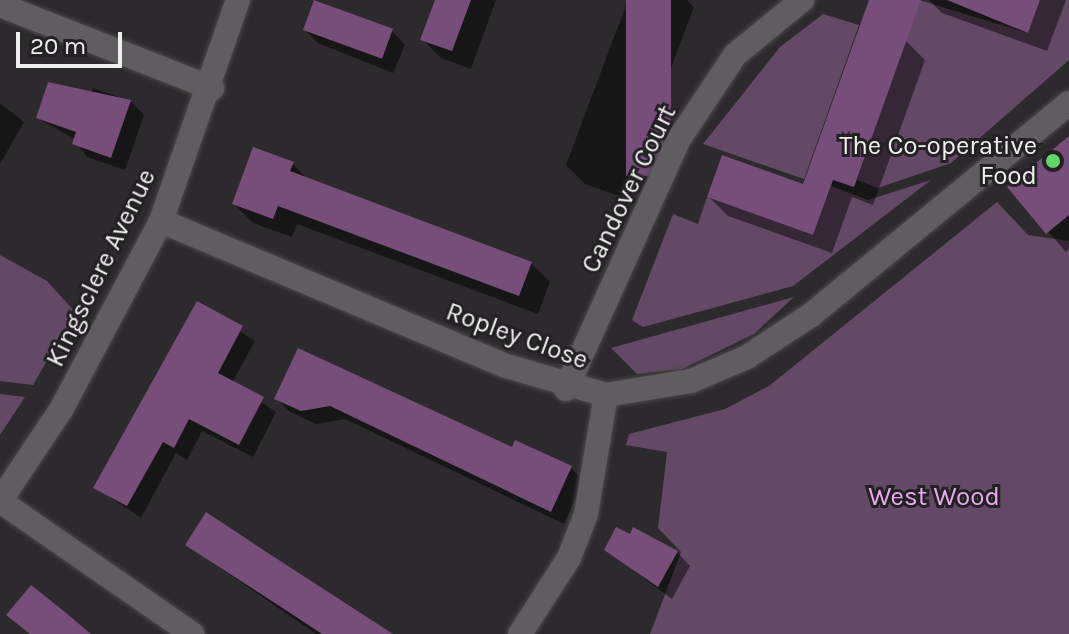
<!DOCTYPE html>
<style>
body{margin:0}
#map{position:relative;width:1069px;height:634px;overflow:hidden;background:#2c2a2c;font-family:Karla,sans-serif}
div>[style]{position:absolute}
.green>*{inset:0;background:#644966}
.shadow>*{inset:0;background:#0007}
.building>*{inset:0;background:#774d79;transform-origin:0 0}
.roads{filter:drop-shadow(0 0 2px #4a484a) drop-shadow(0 0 2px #4a484a)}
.street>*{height:24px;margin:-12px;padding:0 12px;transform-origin:12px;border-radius:12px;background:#5f5d5f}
.dots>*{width:22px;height:22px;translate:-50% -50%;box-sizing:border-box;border:4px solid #232123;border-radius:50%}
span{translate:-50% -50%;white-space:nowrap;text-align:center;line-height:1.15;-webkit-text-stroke:6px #232123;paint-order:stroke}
.poi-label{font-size:26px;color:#f0eff0}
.right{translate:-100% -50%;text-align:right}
.street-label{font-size:26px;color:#f0eff0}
.park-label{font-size:26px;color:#e9aaed}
.scale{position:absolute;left:16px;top:32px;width:106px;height:36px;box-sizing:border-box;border:4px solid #f0eff0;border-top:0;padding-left:10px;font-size:24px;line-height:28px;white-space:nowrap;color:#f0eff0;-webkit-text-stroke:6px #232123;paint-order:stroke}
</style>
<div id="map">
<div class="green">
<i style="clip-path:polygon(919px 0,1028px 33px,1040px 0,1069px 0,1069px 60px,951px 163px,878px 188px,857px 180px)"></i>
<i style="clip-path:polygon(823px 14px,859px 25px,804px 179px,703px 144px,780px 47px)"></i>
<i style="clip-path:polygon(931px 180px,793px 286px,643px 327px,632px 320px,673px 214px,698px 224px,707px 197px,813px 235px,831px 186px,868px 200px)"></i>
<i style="clip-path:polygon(997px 202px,1028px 235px,1069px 241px,1069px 634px,650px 634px,681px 552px,658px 528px,667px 452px,626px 445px,629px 434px,725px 409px,769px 386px)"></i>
<i style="clip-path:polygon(0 255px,47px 281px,75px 312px,33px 385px,0 381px)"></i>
<i style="clip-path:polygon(794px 297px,754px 334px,682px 369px,637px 374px,611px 348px)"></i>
<i style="clip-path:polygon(0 394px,25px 397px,0 435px)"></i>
</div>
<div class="shadow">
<i style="clip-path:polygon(316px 0,392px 31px,405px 45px,393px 73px,318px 43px,304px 29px)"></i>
<i style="clip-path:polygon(437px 0,496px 0,471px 69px,441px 58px,422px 39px)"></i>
<i style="clip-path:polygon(628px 0,687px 0,694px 7px,622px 197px,585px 184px,566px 165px)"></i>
<i style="clip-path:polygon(929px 0,1066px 0,1047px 51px,942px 13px)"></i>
<i style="clip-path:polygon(906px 41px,925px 60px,873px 205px,852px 197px,832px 253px,728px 216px,709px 197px,804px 186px)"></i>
<i style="clip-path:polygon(93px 88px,130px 101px,144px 115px,125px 170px,87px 157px,75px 139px,38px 118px,89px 98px)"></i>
<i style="clip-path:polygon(0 103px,24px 122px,0 164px)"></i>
<i style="clip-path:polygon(1069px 138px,1069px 249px,1066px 252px,1010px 187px)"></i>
<i style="clip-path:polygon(293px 164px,308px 180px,531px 263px,550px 282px,538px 314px,297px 224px,292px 237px,253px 223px,234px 204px)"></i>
<i style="clip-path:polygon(197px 304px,255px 341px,232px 383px,276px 412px,253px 457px,202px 431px,187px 460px,176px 453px,141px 518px,96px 487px)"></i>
<i style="clip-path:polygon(299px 351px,513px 449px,570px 467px,584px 481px,564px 524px,345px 419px,316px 424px,290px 412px,276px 398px)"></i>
<i style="clip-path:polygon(187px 545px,390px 634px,316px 634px)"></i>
<i style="clip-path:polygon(606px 550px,677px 552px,690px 566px,672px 599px)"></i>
</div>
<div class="building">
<i style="left:314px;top:0;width:84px;height:32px;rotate:20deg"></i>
<i style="clip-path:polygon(435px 0,471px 0,452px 51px,420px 40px)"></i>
<i style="left:626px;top:0;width:45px;height:176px"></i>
<i style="clip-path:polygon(869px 0,921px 0,854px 187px,833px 180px,813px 235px,707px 197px,722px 155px,803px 184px)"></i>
<i style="clip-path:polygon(947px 0,1040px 0,1028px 33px)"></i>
<i style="clip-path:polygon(48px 82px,131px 100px,111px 158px,72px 144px,76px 132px,36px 118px)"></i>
<i style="clip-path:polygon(1069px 136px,1069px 215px,1046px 234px,1007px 187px)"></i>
<i style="clip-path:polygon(253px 147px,294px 162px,290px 171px,532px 262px,519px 296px,278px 206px,273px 219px,232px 204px)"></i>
<i style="clip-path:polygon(197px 301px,243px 326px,218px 373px,264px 397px,239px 445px,189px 419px,174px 448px,163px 442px,127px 506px,93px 488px)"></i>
<i style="clip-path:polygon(298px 348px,512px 447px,515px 440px,572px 466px,551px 512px,330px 406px,301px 411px,274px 399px)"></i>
<i style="clip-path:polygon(206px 512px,268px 553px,393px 634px,322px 634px,278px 605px,185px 545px)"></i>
<i style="clip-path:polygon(616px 527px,630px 534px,633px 527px,678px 551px,658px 587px,604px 550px)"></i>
<i style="clip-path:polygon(31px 585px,60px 608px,91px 634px,30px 634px,6px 615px)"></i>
</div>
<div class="roads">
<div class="street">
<i style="left:0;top:5px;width:228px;rotate:21.4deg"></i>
<i style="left:161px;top:221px;width:371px;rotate:22.8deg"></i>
<i style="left:503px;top:365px;width:107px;rotate:16.2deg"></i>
<i style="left:606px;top:395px;width:86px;rotate:-9.4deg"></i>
<i style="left:691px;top:381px;width:61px;rotate:-23.2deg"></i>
<i style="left:747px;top:357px;width:77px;rotate:-33.3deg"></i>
<i style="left:811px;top:315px;width:334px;rotate:-39.4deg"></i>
<i style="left:566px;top:389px;width:274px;rotate:-65.7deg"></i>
<i style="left:679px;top:139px;width:101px;rotate:-56.3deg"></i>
<i style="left:735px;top:55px;width:87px;rotate:-39.4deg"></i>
<i style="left:0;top:501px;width:112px;rotate:-56.3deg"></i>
<i style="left:62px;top:408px;width:212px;rotate:-62.1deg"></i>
<i style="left:161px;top:221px;width:234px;rotate:-70.8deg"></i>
<i style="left:0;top:501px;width:234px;rotate:34.7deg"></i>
<i style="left:520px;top:634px;width:90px;rotate:-57.2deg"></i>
<i style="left:569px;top:558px;width:47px;rotate:-68.9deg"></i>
<i style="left:586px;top:514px;width:121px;rotate:-80.5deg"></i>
</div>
</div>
<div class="dots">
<i style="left:1053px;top:161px;background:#62d469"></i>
</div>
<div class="poi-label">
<span class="right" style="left:1037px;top:161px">The Co-operative<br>Food</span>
</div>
<div class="street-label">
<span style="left:629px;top:189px;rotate:-64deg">Candover Court</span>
<span style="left:101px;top:268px;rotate:-64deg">Kingsclere Avenue</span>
<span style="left:517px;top:336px;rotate:20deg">Ropley Close</span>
</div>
<div class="park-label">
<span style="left:934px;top:497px">West Wood</span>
</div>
<div class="scale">20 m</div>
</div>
